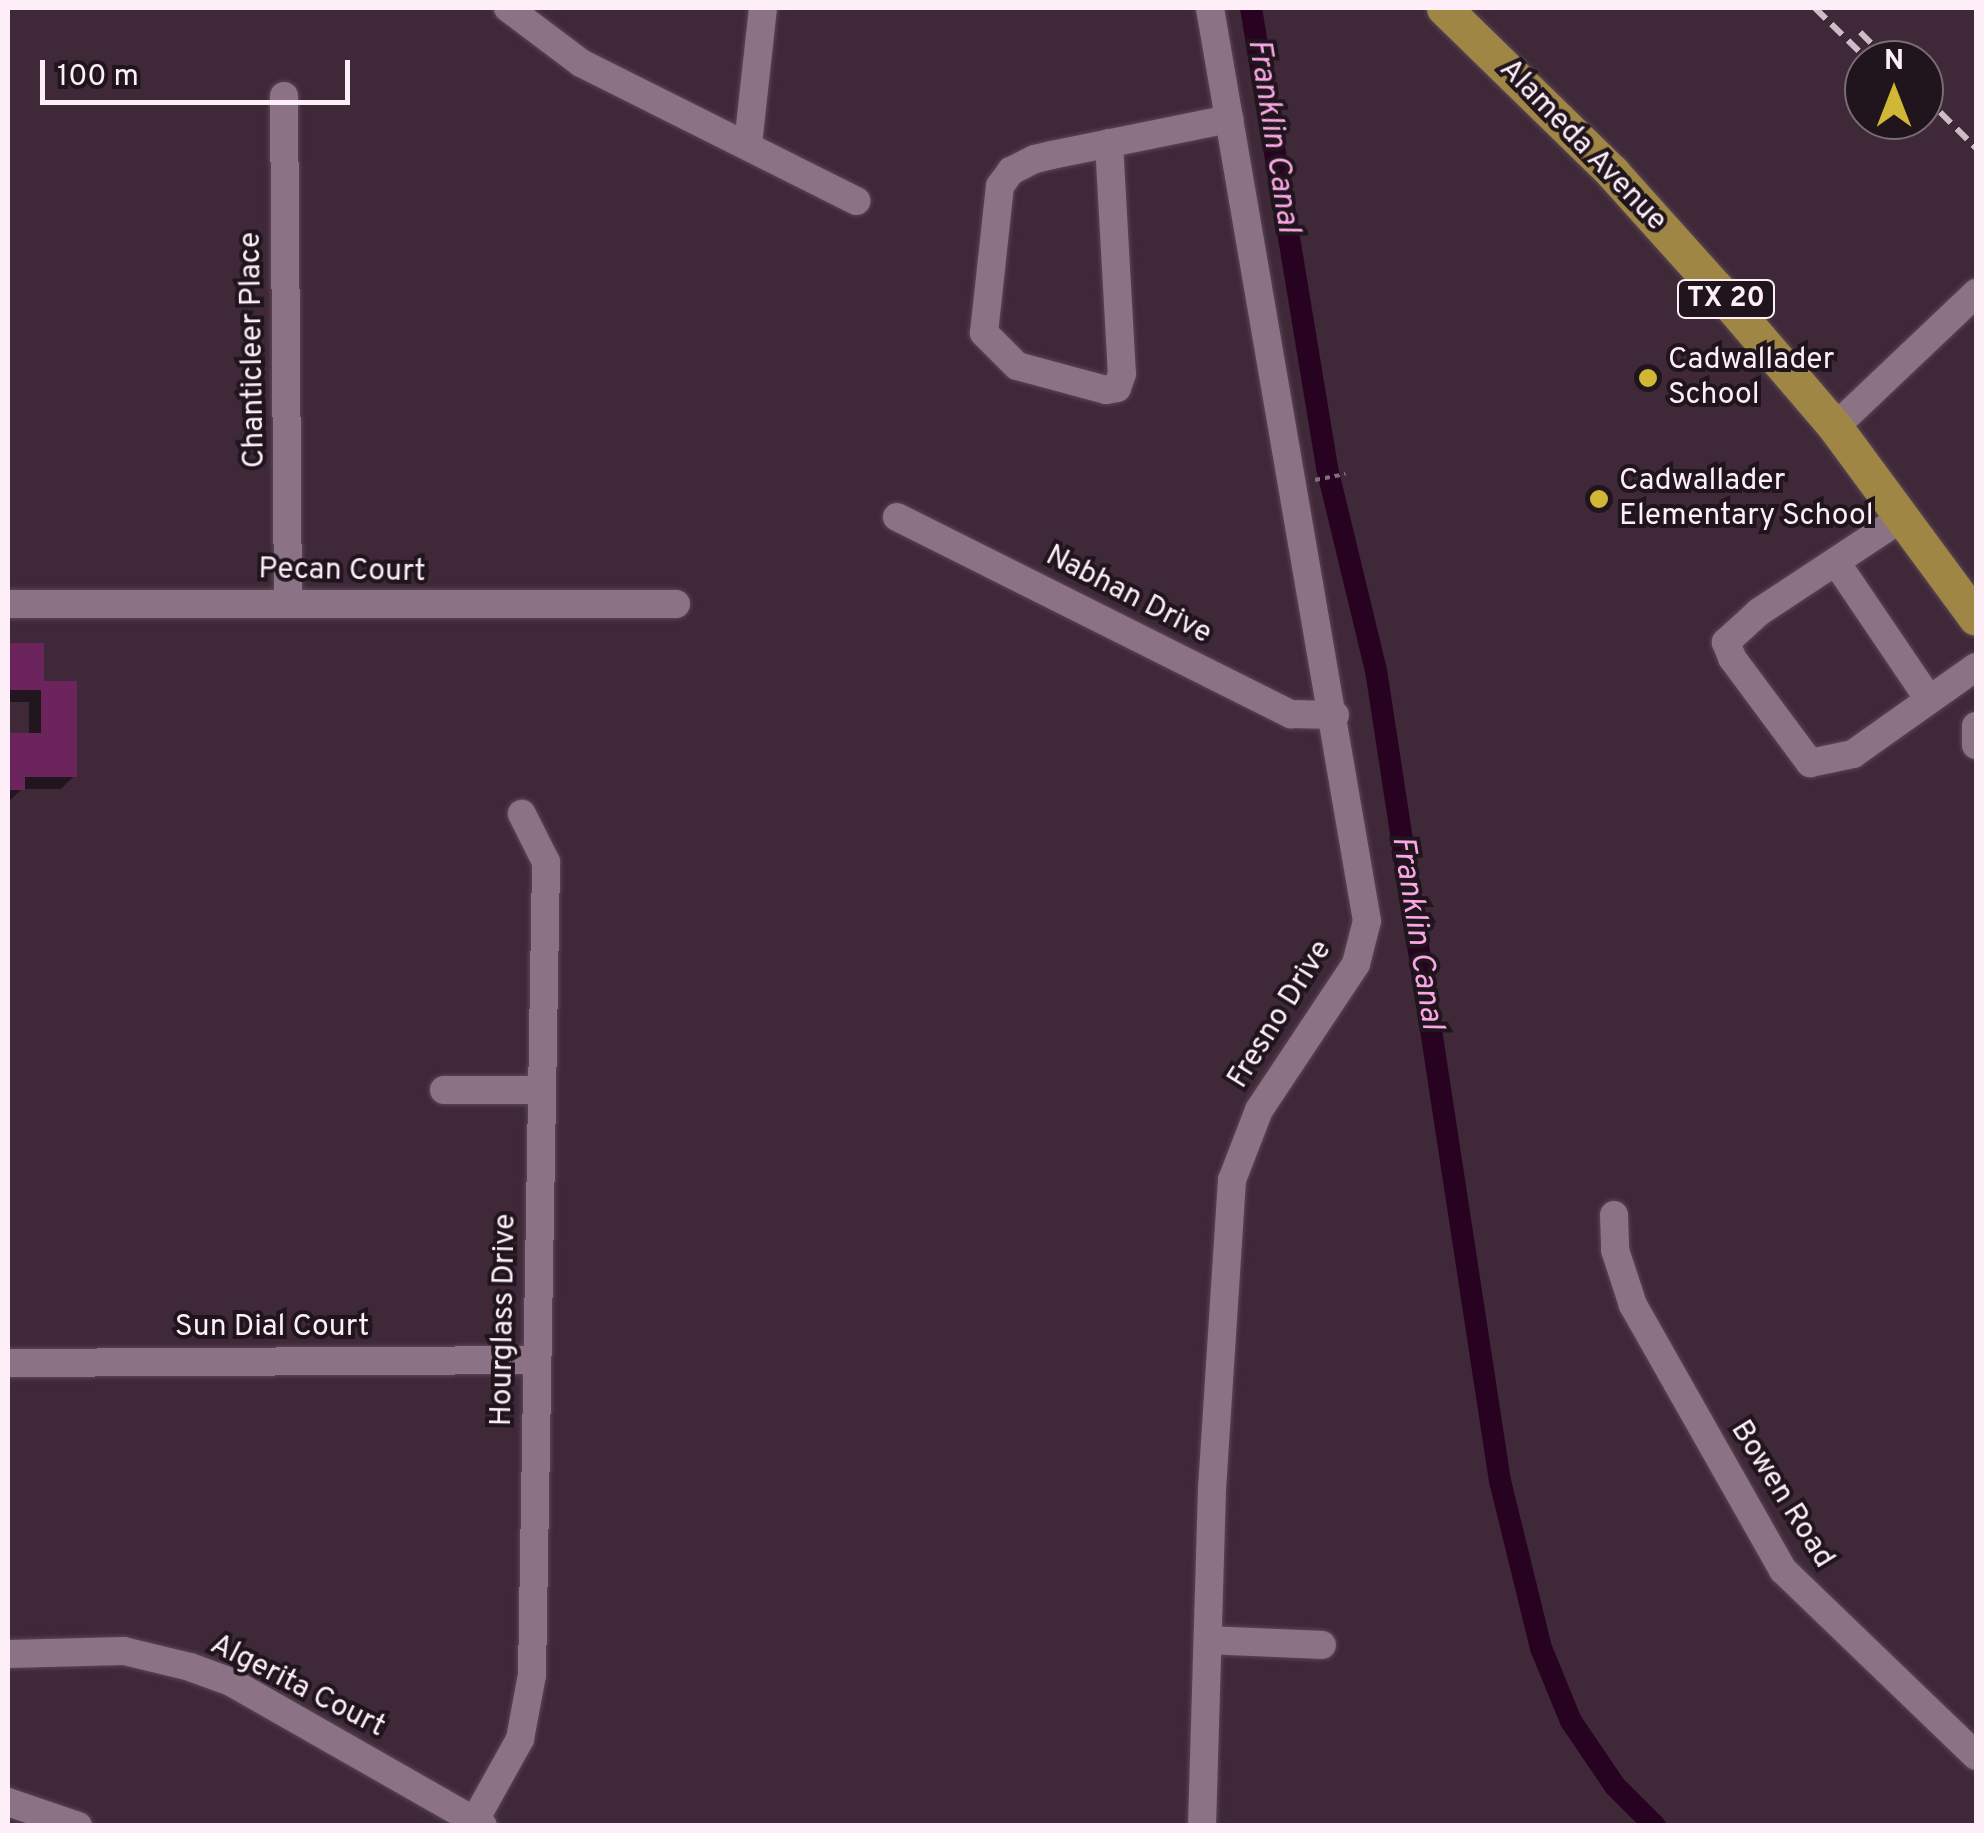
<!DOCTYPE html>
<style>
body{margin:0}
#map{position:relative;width:1984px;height:1833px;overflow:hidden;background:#3f2939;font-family:Overpass,sans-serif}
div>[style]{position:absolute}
.shadow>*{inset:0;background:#0007}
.canal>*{height:22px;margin:-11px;padding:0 11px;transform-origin:11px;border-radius:11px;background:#280321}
.building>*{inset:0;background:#6c245d}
.path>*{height:4px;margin-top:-2px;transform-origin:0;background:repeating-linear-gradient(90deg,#826f7d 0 5px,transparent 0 10px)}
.roads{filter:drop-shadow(0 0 2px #594654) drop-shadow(0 0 2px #594654)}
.minor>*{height:28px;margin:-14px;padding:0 14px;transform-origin:14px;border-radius:14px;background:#8c7285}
.major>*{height:35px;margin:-17.5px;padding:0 17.5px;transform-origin:17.5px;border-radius:17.5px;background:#9f8645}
.rail>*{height:6px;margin-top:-3px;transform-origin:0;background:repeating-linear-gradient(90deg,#cebdc9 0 15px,transparent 0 23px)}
.dots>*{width:28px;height:28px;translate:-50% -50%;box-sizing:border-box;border:5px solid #20151d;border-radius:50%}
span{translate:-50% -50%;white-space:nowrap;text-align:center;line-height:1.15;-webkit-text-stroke:8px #20151d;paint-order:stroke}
.shield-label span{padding:2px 8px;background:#20151d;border:2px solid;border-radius:8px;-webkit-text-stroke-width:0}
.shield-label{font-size:28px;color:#fdeef8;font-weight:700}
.street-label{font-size:30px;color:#fdeef8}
.poi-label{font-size:30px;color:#fdeef8}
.left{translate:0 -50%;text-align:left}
.water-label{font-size:32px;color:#f9a6e4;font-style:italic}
.frame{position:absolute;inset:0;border:10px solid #fdeef8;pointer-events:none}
.north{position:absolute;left:1844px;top:40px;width:100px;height:100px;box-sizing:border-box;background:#20151d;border:2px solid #786c75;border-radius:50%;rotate:0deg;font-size:28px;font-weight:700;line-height:40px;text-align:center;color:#fdeef8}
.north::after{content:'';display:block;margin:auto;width:35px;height:45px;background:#d1b736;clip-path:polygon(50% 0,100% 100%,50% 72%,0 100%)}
.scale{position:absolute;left:40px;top:60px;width:310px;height:45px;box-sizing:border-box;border:5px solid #fdeef8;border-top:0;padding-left:12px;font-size:30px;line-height:35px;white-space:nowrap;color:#fdeef8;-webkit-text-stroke:8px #20151d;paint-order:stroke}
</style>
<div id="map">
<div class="shadow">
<i style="clip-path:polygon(8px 645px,42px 645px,42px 683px,74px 776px,61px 789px,22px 789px,8px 802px,8px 735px,29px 735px,29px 702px,8px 702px)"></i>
</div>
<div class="canal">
<i style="left:1251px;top:8px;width:466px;rotate:80.6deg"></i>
<i style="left:1327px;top:468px;width:208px;rotate:76.4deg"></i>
<i style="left:1376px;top:670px;width:820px;rotate:81.31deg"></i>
<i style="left:1500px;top:1481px;width:172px;rotate:76.2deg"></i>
<i style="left:1541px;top:1648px;width:79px;rotate:67.7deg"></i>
<i style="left:1571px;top:1721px;width:78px;rotate:55.9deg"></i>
<i style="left:1615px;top:1786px;width:57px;rotate:45deg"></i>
</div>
<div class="building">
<i style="clip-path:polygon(8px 643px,44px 643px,44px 681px,77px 681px,77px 777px,25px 777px,25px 790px,8px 790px,8px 733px,41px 733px,41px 690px,8px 690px)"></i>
</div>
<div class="path">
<i style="left:1315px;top:480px;width:31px;rotate:-11deg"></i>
</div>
<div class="roads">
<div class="minor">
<i style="left:508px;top:8px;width:91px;rotate:37deg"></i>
<i style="left:581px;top:63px;width:308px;rotate:26.6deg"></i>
<i style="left:284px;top:96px;width:506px;rotate:89.55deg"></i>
<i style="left:1109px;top:143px;width:231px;rotate:86.8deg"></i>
<i style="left:1122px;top:374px;width:15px;rotate:110deg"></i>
<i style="left:1117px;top:388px;width:11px;rotate:170deg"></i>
<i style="left:1106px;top:390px;width:92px;rotate:-164.9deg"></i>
<i style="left:1017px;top:366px;width:47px;rotate:-135deg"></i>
<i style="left:984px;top:333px;width:148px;rotate:-83.8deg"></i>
<i style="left:1000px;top:186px;width:19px;rotate:-54deg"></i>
<i style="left:1011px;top:171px;width:27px;rotate:-27deg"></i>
<i style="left:1035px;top:159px;width:17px;rotate:-13deg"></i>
<i style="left:1052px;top:155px;width:181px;rotate:-11.5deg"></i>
<i style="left:748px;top:144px;width:137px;rotate:-83.7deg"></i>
<i style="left:1835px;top:427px;width:195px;rotate:-43.5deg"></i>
<i style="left:897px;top:517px;width:441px;rotate:26.6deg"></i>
<i style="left:1291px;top:714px;width:44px;rotate:1.3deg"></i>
<i style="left:1903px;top:517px;width:173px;rotate:146.6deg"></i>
<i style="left:1759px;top:612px;width:45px;rotate:137.7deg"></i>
<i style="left:1726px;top:642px;width:17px;rotate:69deg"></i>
<i style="left:1732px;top:658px;width:131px;rotate:53.4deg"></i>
<i style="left:1810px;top:763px;width:44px;rotate:-11.8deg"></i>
<i style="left:1853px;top:754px;width:151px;rotate:-35.3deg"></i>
<i style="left:1838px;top:565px;width:161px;rotate:55.9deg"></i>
<i style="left:8px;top:604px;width:668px"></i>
<i style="left:1976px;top:726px;width:19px;rotate:90deg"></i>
<i style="left:444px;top:1090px;width:98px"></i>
<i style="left:1614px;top:1215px;width:35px;rotate:88deg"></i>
<i style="left:1615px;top:1250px;width:58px;rotate:71.9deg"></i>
<i style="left:1633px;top:1305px;width:305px;rotate:60.5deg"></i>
<i style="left:1783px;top:1570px;width:268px;rotate:43.9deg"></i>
<i style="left:8px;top:1363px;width:529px;rotate:-0.32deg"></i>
<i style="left:1208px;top:1640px;width:114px;rotate:2.5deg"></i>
<i style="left:8px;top:1654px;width:116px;rotate:-1.5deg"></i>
<i style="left:124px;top:1651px;width:68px;rotate:13.6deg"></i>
<i style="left:190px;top:1667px;width:44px;rotate:20.1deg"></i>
<i style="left:231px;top:1682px;width:290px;rotate:29.7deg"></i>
<i style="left:8px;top:1802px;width:74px;rotate:18.9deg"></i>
<i style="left:475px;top:1820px;width:93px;rotate:-60.9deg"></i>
<i style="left:520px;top:1739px;width:65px;rotate:-79.4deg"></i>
<i style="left:532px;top:1675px;width:813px;rotate:-89.01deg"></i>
<i style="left:546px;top:862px;width:54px;rotate:-116.6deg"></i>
<i style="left:1202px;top:1826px;width:337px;rotate:-88.3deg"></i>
<i style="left:1212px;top:1489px;width:310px;rotate:-86.3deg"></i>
<i style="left:1232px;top:1180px;width:75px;rotate:-68.9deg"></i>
<i style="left:1259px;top:1110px;width:175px;rotate:-56.4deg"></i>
<i style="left:1356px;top:964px;width:44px;rotate:-75.7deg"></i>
<i style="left:1367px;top:921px;width:926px;rotate:-99.76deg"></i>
</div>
<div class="major">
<i style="left:1444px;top:8px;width:235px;rotate:44.3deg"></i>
<i style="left:1612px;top:172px;width:156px;rotate:48.1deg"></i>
<i style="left:1716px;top:288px;width:183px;rotate:49.4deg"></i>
<i style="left:1835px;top:427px;width:237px;rotate:53.6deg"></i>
</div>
</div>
<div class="rail">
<i style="left:1815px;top:8px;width:74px;rotate:44.5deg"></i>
<i style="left:1860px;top:32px;width:40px;rotate:45deg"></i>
<i style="left:1924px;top:96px;width:74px;rotate:45deg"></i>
</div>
<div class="dots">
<i style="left:1648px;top:378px;background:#d1b736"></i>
<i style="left:1599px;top:499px;background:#d1b736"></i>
</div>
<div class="shield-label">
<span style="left:1726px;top:299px">TX 20</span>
</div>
<div class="street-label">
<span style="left:1582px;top:146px;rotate:46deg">Alameda Avenue</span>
<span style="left:254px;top:350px;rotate:-91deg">Chanticleer Place</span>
<span style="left:342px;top:572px;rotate:1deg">Pecan Court</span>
<span style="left:1128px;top:596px;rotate:27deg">Nabhan Drive</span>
<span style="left:1281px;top:1015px;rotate:-58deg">Fresno Drive</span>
<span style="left:505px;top:1320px;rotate:-89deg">Hourglass Drive</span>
<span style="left:272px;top:1328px">Sun Dial Court</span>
<span style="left:1781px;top:1495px;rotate:58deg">Bowen Road</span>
<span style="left:297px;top:1687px;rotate:27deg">Algerita Court</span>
</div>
<div class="poi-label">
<span class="left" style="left:1668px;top:378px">Cadwallader<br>School</span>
<span class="left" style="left:1619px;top:499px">Cadwallader<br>Elementary School</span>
</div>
<div class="water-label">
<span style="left:1272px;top:136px;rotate:81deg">Franklin Canal</span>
<span style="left:1416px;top:933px;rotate:81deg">Franklin Canal</span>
</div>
<div class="frame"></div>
<div class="north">N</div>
<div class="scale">100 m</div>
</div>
